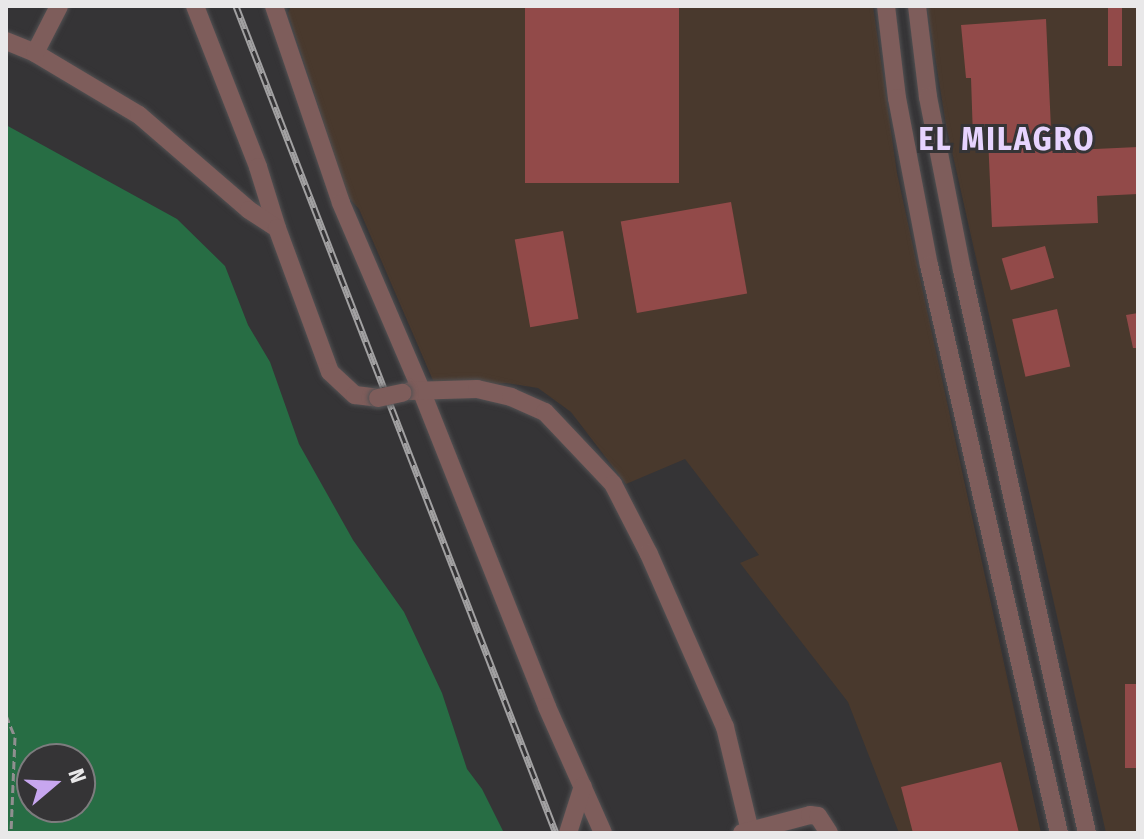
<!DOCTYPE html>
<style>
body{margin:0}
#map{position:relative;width:1144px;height:839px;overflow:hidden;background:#353436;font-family:"Fira Sans Condensed",sans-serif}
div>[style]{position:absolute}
.industrial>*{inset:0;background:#49392d}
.forest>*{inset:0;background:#276d44}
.building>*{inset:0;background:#924a49;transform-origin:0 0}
.path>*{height:3px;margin-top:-1.5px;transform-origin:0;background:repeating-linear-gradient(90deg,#908f90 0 8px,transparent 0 12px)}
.roads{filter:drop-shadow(0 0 2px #525153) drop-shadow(0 0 2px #525153)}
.street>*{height:18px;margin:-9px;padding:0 9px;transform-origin:9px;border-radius:9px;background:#7e5d5b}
.rail>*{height:7px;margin-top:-3.5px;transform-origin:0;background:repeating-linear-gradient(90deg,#353436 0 12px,#a2a1a2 0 24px);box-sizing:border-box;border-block:2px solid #a2a1a2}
.bridges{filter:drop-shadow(0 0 2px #525153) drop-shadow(0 0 2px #525153)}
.street-bridge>*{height:18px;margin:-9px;padding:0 9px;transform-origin:9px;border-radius:9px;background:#7e5d5b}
span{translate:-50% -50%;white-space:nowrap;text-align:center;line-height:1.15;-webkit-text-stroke:6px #353436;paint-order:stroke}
.district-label{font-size:32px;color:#e7d4ff;font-weight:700;letter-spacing:2px}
.frame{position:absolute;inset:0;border:8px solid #e9e8e9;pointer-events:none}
.north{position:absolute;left:16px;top:743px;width:80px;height:80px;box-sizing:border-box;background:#353436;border:2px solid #7d7c7e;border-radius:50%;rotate:71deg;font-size:22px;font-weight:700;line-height:32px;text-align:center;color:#e9e8e9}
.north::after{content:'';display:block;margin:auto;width:28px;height:36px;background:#c7a6ef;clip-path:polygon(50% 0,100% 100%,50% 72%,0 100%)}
</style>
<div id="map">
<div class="industrial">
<i style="clip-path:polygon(291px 6px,873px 6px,897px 173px,1041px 833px,899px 833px,848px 702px,740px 563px,759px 555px,685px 459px,626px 484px,571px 412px,538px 388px,506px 383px,448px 388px,435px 385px,359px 209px,348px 197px,288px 13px)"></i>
<i style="clip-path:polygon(927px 6px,1138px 6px,1138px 833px,1106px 833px,946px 125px)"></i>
</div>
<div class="forest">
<i style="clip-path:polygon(evenodd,6px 125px,177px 219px,225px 266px,248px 325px,270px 362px,299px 444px,353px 540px,404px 612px,442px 693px,467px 769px,482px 789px,504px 833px,6px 833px,6px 125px,32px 759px,80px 759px,80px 807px,32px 807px,32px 759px)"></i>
</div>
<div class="building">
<i style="left:525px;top:6px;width:154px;height:177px"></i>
<i style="left:1108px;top:6px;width:14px;height:60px"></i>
<i style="clip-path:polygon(1046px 19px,1052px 151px,1138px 147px,1138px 194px,1097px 196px,1098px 223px,992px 227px,988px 137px,973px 138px,971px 78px,966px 78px,961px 25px)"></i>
<i style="left:731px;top:202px;width:93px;height:112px;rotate:80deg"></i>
<i style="left:563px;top:231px;width:89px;height:49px;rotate:80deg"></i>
<i style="left:1045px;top:246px;width:33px;height:45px;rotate:74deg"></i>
<i style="left:1057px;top:309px;width:59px;height:46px;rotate:77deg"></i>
<i style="clip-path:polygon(1138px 313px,1138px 348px,1133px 348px,1126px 315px)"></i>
<i style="left:1125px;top:684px;width:13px;height:84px"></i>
<i style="clip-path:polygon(1001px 762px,1019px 833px,913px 833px,901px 787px)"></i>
</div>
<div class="path">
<i style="left:6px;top:715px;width:24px;rotate:68deg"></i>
<i style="left:15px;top:737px;width:96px;rotate:92.4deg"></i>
</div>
<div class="roads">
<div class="street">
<i style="left:195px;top:6px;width:173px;rotate:68.6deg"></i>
<i style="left:258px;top:167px;width:64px;rotate:72.7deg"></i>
<i style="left:274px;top:6px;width:208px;rotate:71.2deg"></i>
<i style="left:341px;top:203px;width:203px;rotate:66.8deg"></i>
<i style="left:421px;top:390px;width:341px;rotate:68.3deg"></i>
<i style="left:547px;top:707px;width:138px;rotate:66deg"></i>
<i style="left:886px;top:6px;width:93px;rotate:83.2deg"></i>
<i style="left:897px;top:98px;width:170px;rotate:79.2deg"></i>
<i style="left:929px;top:265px;width:583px;rotate:77.11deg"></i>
<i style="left:917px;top:6px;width:92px;rotate:83.1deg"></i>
<i style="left:928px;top:97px;width:176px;rotate:78.9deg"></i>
<i style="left:962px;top:270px;width:577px;rotate:77.48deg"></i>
<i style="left:6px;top:41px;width:31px;rotate:22deg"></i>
<i style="left:35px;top:53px;width:121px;rotate:30.8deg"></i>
<i style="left:139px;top:115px;width:145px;rotate:40.8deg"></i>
<i style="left:249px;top:210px;width:33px;rotate:33deg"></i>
<i style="left:277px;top:228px;width:153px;rotate:69.8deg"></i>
<i style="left:330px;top:372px;width:34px;rotate:43deg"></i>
<i style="left:355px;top:395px;width:23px;rotate:7deg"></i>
<i style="left:35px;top:53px;width:53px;rotate:-62.9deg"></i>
<i style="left:410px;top:391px;width:67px;rotate:-1.7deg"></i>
<i style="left:477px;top:389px;width:35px;rotate:13deg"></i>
<i style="left:511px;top:397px;width:37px;rotate:24deg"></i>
<i style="left:545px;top:412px;width:99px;rotate:46.6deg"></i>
<i style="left:613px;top:484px;width:79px;rotate:62.8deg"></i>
<i style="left:649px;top:554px;width:189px;rotate:66.3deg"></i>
<i style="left:725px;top:727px;width:107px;rotate:76.5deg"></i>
<i style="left:568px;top:833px;width:49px;rotate:-72.3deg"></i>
<i style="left:742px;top:833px;width:70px;rotate:-14.8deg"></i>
<i style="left:810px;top:815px;width:8px;rotate:7deg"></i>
<i style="left:818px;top:816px;width:20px;rotate:57deg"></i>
</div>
</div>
<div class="rail">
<i style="left:236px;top:6px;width:887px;rotate:68.85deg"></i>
</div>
<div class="bridges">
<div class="street-bridge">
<i style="left:378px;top:398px;width:25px;rotate:-12deg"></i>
</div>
</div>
<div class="district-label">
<span style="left:1007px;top:139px">EL MILAGRO</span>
</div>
<div class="frame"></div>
<div class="north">N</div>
</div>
